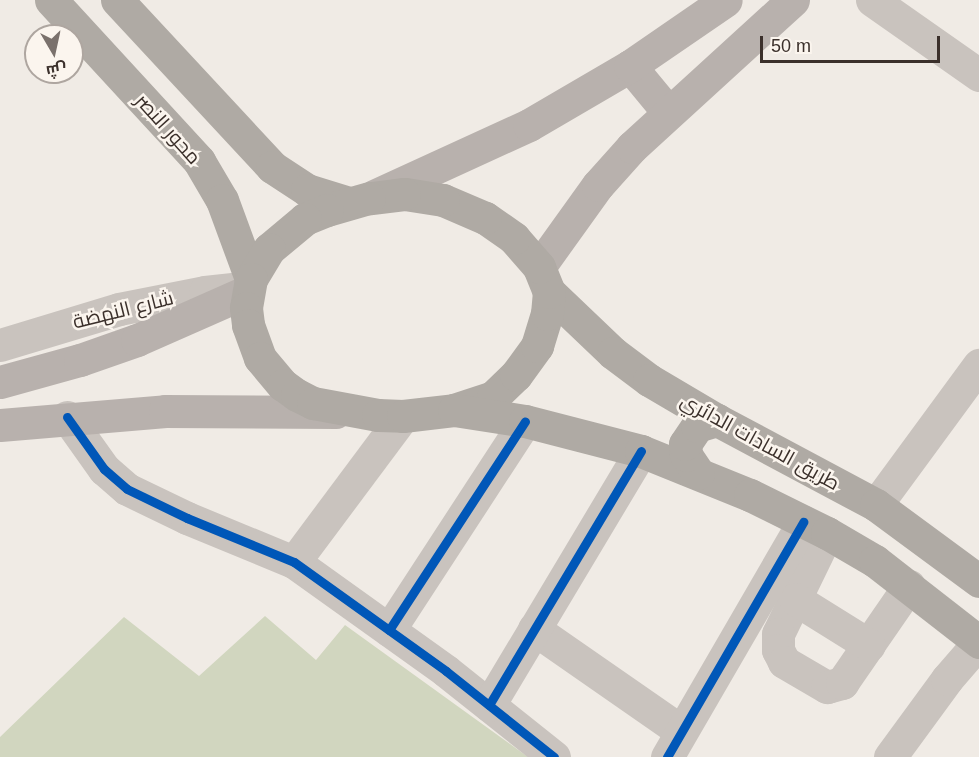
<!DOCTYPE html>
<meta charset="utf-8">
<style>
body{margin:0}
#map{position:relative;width:979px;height:757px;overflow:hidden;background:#f0ebe5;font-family:Helvetica,Cairo,sans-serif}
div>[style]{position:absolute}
.green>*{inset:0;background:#d1d6bf}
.minor>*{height:33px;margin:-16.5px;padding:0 16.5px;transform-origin:16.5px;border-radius:16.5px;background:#c9c3be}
.major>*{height:33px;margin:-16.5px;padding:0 16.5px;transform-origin:16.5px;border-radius:16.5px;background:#b8b1ad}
.highway>*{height:33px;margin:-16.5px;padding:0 16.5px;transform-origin:16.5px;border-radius:16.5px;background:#afaaa4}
.cycleway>*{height:9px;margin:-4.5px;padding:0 4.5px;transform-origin:4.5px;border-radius:4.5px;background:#0057b8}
span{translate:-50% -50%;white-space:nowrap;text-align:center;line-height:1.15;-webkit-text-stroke:5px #fbf5ee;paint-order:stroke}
.street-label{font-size:20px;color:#3b302b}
.north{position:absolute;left:24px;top:24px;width:60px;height:60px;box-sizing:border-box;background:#fbf5ee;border:2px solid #aea6a0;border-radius:50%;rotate:171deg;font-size:16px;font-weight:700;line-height:24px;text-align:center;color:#3b302b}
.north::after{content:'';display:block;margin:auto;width:21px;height:27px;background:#7a716c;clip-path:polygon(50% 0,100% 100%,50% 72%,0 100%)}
.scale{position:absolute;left:760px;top:36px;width:180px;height:27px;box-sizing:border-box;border:3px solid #3b302b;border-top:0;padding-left:8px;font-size:18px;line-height:21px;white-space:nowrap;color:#3b302b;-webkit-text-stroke:4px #fbf5ee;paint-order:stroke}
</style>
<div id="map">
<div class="green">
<i style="clip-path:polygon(265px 616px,316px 660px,345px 625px,528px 757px,0 757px,0 737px,124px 617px,199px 676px)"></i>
</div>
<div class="minor">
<i style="left:872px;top:0;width:131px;rotate:35deg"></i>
<i style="left:0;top:345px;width:124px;rotate:-16.8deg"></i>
<i style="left:119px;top:309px;width:88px;rotate:-11.2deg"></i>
<i style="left:205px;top:292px;width:44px;rotate:-6.5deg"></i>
<i style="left:67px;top:417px;width:64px;rotate:54.6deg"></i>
<i style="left:104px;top:469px;width:30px;rotate:41deg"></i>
<i style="left:127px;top:489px;width:67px;rotate:25.8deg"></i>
<i style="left:187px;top:518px;width:116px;rotate:22.4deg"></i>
<i style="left:294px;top:562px;width:187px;rotate:35.6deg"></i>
<i style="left:446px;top:671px;width:138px;rotate:38.5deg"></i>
<i style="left:876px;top:505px;width:174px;rotate:-53.7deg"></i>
<i style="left:827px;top:533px;width:112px;rotate:115.9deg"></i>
<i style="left:778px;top:634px;width:16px;rotate:90deg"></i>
<i style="left:778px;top:650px;width:13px;rotate:63deg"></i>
<i style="left:784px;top:662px;width:50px;rotate:30.2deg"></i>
<i style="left:827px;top:687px;width:16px;rotate:-15deg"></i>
<i style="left:842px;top:683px;width:118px;rotate:-55.4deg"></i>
<i style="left:294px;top:562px;width:182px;rotate:-53.3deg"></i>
<i style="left:795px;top:599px;width:87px;rotate:31.9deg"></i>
<i style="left:534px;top:629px;width:179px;rotate:34.8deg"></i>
<i style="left:389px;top:630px;width:249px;rotate:-56.9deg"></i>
<i style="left:489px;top:705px;width:296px;rotate:-59.1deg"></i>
<i style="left:667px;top:757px;width:272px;rotate:-59.9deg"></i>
<i style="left:890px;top:757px;width:97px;rotate:-53.8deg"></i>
<i style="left:947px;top:679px;width:49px;rotate:-49.1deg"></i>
</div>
<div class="major">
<i style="left:630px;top:66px;width:60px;rotate:50.4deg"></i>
<i style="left:374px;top:196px;width:170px;rotate:-24.6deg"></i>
<i style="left:529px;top:125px;width:117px;rotate:-30.3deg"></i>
<i style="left:630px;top:66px;width:116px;rotate:-34.5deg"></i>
<i style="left:539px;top:267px;width:101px;rotate:-54.3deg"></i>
<i style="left:598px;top:185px;width:51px;rotate:-48.2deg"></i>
<i style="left:632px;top:147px;width:218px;rotate:-42.4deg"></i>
<i style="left:0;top:382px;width:83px;rotate:-15.4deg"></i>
<i style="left:80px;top:360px;width:60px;rotate:-19.3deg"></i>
<i style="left:137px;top:340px;width:121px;rotate:-23.8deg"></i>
<i style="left:0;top:425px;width:166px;rotate:-4.8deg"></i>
<i style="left:165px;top:411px;width:171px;rotate:0.3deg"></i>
</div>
<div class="highway">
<i style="left:51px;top:0;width:219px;rotate:47.4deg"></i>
<i style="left:199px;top:161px;width:45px;rotate:59.5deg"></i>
<i style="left:222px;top:200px;width:84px;rotate:69.8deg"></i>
<i style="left:117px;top:0;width:228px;rotate:47.1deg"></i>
<i style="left:272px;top:167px;width:42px;rotate:33.3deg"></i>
<i style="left:307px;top:190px;width:44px;rotate:17.2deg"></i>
<i style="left:549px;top:292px;width:88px;rotate:43.6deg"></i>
<i style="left:613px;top:353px;width:45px;rotate:36.9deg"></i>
<i style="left:649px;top:380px;width:79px;rotate:30.5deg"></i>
<i style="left:717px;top:420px;width:180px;rotate:28.1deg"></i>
<i style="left:876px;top:505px;width:128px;rotate:36.4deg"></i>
<i style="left:454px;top:410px;width:41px;rotate:-18.4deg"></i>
<i style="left:493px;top:397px;width:32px;rotate:-44deg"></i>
<i style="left:516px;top:375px;width:36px;rotate:-54deg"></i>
<i style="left:537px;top:346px;width:34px;rotate:-73deg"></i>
<i style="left:547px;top:314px;width:22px;rotate:-85deg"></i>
<i style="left:549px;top:292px;width:27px;rotate:-112deg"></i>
<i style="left:539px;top:267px;width:38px;rotate:-131deg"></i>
<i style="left:514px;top:238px;width:35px;rotate:-145deg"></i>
<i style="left:485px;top:218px;width:46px;rotate:-156.8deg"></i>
<i style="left:443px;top:200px;width:39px;rotate:-171deg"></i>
<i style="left:404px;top:194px;width:35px;rotate:173deg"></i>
<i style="left:369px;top:198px;width:44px;rotate:164.1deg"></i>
<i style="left:327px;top:210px;width:24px;rotate:158deg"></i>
<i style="left:305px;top:219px;width:47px;rotate:140.2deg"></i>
<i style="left:269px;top:249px;width:35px;rotate:121deg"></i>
<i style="left:251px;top:279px;width:29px;rotate:100deg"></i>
<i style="left:246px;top:308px;width:17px;rotate:83deg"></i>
<i style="left:248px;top:325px;width:35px;rotate:70deg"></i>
<i style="left:260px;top:358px;width:35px;rotate:50deg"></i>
<i style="left:283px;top:385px;width:17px;rotate:36deg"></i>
<i style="left:297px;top:395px;width:18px;rotate:27deg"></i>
<i style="left:313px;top:403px;width:66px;rotate:10.5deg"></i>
<i style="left:378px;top:415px;width:25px;rotate:2deg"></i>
<i style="left:403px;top:416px;width:51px;rotate:-6.7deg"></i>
<i style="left:454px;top:410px;width:72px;rotate:8.8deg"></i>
<i style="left:525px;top:421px;width:120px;rotate:14.5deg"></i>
<i style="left:641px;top:451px;width:118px;rotate:22deg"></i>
<i style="left:750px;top:495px;width:86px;rotate:26.3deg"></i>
<i style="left:827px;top:533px;width:56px;rotate:30.3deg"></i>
<i style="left:875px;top:561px;width:132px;rotate:37.9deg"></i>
<i style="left:698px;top:473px;width:22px;rotate:-124deg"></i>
<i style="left:686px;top:455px;width:11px;rotate:-95deg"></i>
<i style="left:685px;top:444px;width:22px;rotate:-56deg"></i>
<i style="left:697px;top:426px;width:21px;rotate:-17deg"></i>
</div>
<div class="cycleway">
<i style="left:67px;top:417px;width:64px;rotate:54.6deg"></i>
<i style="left:104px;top:469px;width:30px;rotate:41deg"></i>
<i style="left:127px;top:489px;width:67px;rotate:25.8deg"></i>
<i style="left:187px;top:518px;width:116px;rotate:22.4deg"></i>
<i style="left:294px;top:562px;width:187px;rotate:35.6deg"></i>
<i style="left:446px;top:671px;width:138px;rotate:38.5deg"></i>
<i style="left:389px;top:630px;width:249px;rotate:-56.9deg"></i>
<i style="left:489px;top:705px;width:296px;rotate:-59.1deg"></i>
<i style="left:667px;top:757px;width:272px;rotate:-59.9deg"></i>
</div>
<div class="street-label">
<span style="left:168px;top:129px;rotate:48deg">محور النصر</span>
<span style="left:123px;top:310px;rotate:-14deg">شارع النهضة</span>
<span style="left:760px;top:442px;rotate:29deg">طريق السادات الدائري</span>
</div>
<div class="north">ش</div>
<div class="scale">50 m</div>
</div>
